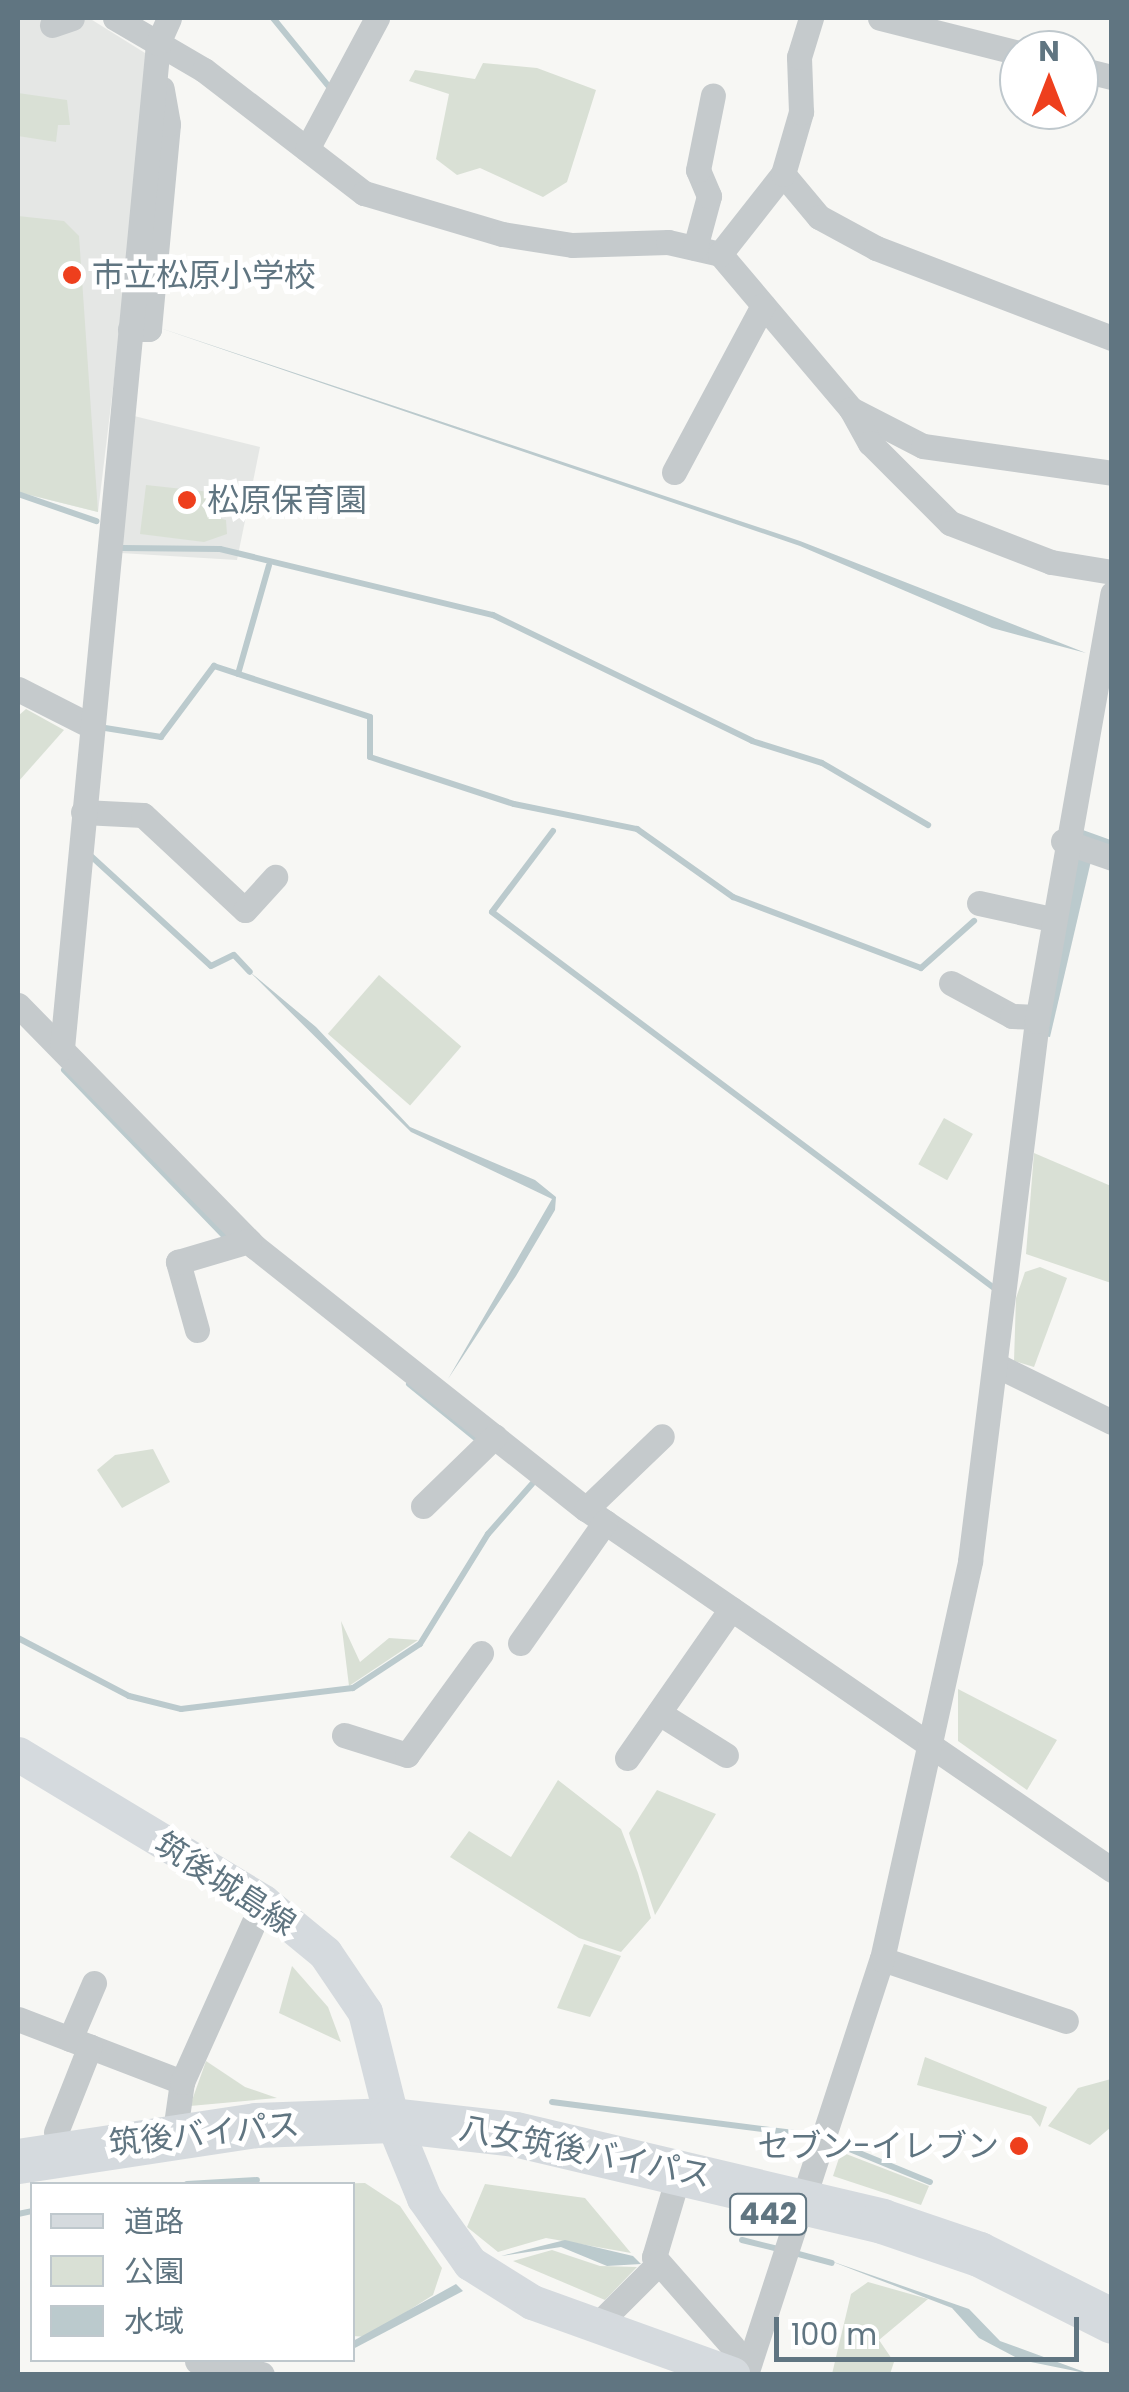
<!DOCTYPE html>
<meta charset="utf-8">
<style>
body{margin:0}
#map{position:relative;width:1129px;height:2392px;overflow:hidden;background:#f7f7f4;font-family:Poppins,"Noto Sans JP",sans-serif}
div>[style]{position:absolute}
.built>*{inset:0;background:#e5e7e5}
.green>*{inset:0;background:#d9e0d5;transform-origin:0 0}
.water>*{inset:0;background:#bbcacd}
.stream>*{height:6px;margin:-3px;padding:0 3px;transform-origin:3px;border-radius:3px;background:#bbcacd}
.street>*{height:25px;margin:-12.5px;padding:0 12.5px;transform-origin:12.5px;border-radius:12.5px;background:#c5cacc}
.secondary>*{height:35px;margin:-17.5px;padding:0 17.5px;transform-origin:17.5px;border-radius:17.5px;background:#d5dade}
.highway>*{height:45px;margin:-22.5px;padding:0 22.5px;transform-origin:22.5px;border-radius:22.5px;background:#d5dade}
.dots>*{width:28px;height:28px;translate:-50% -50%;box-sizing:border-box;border:5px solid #fff;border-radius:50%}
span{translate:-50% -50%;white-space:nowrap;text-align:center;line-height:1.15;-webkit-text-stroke:10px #fff;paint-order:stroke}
.shield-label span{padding:2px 8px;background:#fff;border:2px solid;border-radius:8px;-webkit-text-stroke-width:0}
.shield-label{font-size:30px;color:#607581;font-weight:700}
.poi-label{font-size:32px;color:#607581}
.left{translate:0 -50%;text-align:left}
.right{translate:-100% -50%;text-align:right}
.street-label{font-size:32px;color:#607581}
.frame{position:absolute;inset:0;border:20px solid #607581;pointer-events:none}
.legend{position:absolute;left:30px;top:2182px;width:325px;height:180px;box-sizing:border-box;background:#fff;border:2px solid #bfc8cd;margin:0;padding:12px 18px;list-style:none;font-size:30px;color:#607581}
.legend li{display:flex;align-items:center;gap:20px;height:50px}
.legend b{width:50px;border:2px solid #bfc8cd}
.north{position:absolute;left:999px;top:30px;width:100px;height:100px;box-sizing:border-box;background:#fff;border:2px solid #bfc8cd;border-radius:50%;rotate:0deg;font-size:28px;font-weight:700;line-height:40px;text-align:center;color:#607581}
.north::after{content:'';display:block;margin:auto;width:35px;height:45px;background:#ee3f1d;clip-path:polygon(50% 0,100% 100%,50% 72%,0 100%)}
.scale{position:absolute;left:774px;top:2317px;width:305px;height:45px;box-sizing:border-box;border:5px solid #607581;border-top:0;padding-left:12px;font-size:30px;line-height:35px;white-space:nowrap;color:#607581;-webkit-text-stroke:8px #fff;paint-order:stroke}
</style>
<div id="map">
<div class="built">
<i style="clip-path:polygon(18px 18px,89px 18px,153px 58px,98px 512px,18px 492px)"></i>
<i style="clip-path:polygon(130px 415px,260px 447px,237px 560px,120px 553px)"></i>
</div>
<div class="green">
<i style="clip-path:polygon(483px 63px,537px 68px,596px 90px,567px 182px,543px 197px,480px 168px,457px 175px,436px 159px,449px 94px,409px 81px,415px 70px,475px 79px)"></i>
<i style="clip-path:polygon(18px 93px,67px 100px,70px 125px,58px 125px,56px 142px,18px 136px)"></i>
<i style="clip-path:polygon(18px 216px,64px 221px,79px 236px,98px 512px,18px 492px)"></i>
<i style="clip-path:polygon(146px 485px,220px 493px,213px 516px,226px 520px,227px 534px,204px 542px,140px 534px)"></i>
<i style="clip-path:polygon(26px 709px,64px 730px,18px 782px,18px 716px)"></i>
<i style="left:379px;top:975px;width:109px;height:78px;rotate:41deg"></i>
<i style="left:944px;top:1118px;width:33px;height:53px;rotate:29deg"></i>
<i style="clip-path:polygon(1034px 1153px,1111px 1186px,1111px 1283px,1026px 1254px)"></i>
<i style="clip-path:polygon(1040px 1267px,1067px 1278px,1034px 1367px,1014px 1361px,1016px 1298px,1025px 1272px)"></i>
<i style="clip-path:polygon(153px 1449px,170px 1482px,122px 1508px,97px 1470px,115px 1455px)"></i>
<i style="clip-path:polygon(341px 1621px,360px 1662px,389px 1638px,418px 1640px,349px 1686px)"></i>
<i style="clip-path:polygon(958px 1689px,1057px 1740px,1027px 1790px,958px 1741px)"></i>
<i style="clip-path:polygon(558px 1780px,621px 1829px,638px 1873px,651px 1918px,621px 1952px,579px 1938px,450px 1857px,469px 1831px,511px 1857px)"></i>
<i style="clip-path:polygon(657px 1790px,716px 1814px,655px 1915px,629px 1833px)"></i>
<i style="clip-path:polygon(584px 1944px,621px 1956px,590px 2017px,557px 2008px)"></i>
<i style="clip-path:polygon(292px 1966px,328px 2007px,341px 2042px,279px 2013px)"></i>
<i style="clip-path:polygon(925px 2057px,1047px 2107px,1040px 2127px,1031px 2116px,917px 2085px)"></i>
<i style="clip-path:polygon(206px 2061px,245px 2087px,277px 2098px,190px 2106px)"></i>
<i style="clip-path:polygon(1111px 2079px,1111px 2127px,1090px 2145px,1048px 2126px,1078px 2088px)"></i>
<i style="clip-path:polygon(841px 2152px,929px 2186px,921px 2205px,833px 2176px)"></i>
<i style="clip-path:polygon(365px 2183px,400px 2206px,442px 2268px,433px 2295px,367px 2337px,353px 2336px,352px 2184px,320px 2184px)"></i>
<i style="clip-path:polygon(485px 2184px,585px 2198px,631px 2253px,546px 2238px,498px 2252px,467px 2227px)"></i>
<i style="clip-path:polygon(552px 2250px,600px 2266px,637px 2267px,605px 2300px,513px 2261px)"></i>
<i style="clip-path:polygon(868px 2282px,928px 2299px,879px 2340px,894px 2362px,890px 2374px,832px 2374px,851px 2294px)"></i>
</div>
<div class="water">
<i style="clip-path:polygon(157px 327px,800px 541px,1086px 653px,992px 628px,800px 546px)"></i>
<i style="clip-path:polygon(1072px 857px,1091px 861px,1050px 1037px,1044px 1036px)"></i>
<i style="clip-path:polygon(250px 972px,316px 1027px,410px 1127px,535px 1180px,556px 1197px,555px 1210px,516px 1276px,448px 1379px,552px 1199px,411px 1132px)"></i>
<i style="clip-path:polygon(565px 2240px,633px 2256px,641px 2264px,607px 2266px,561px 2247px,501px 2256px)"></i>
<i style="clip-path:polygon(828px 2260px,969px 2309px,1000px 2341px,1090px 2374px,1021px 2360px,979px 2338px,952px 2308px)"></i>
<i style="clip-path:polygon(456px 2284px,463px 2291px,353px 2349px,353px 2341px)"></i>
</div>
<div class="stream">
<i style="left:273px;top:18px;width:92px;rotate:50.8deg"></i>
<i style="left:18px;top:494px;width:83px;rotate:19.1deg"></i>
<i style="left:122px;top:548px;width:98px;rotate:0.6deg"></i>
<i style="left:220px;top:549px;width:281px;rotate:13.6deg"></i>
<i style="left:493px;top:615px;width:288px;rotate:25.9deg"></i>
<i style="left:752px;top:741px;width:73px;rotate:17.4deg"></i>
<i style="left:822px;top:763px;width:123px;rotate:30.3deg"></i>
<i style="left:238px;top:674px;width:113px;rotate:-74.1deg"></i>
<i style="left:99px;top:727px;width:63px;rotate:9.2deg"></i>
<i style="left:161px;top:737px;width:89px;rotate:-53.3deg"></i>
<i style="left:214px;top:666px;width:164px;rotate:18.1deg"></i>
<i style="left:370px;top:717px;width:40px;rotate:90deg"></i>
<i style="left:370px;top:757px;width:151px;rotate:18.1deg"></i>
<i style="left:514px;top:804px;width:126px;rotate:11.5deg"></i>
<i style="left:637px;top:829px;width:118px;rotate:35.3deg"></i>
<i style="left:733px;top:897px;width:201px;rotate:20.7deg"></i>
<i style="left:921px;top:968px;width:71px;rotate:-41.6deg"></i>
<i style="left:553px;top:831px;width:101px;rotate:127deg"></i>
<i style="left:492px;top:912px;width:627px;rotate:36.83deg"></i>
<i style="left:1077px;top:831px;width:37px;rotate:20deg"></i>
<i style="left:92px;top:857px;width:161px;rotate:42.5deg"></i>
<i style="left:211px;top:966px;width:25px;rotate:-26deg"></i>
<i style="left:234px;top:955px;width:23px;rotate:47deg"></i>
<i style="left:64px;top:1070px;width:235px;rotate:46deg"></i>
<i style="left:409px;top:1384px;width:89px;rotate:39.1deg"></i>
<i style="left:18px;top:1638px;width:125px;rotate:27.6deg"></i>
<i style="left:129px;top:1696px;width:54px;rotate:14deg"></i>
<i style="left:181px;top:1709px;width:173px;rotate:-7deg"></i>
<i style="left:353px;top:1688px;width:80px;rotate:-33.3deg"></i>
<i style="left:420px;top:1644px;width:129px;rotate:-58.3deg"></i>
<i style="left:488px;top:1534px;width:67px;rotate:-48.7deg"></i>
<i style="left:552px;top:2102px;width:268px;rotate:7.3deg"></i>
<i style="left:830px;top:2141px;width:108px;rotate:22.3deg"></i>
<i style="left:187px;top:2184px;width:70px;rotate:-3.3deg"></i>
<i style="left:18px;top:2214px;width:14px;rotate:-12deg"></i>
<i style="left:742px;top:2240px;width:38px;rotate:14deg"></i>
<i style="left:791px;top:2252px;width:42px;rotate:15deg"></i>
</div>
<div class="street">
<i style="left:115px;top:18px;width:103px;rotate:30.3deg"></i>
<i style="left:204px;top:70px;width:202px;rotate:37.6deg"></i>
<i style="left:364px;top:193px;width:144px;rotate:16.5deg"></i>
<i style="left:502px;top:234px;width:71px;rotate:8.9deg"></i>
<i style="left:572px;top:245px;width:96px;rotate:-1.8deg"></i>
<i style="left:668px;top:242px;width:53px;rotate:13deg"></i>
<i style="left:720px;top:254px;width:203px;rotate:49.8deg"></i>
<i style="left:851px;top:409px;width:81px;rotate:27.2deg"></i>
<i style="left:923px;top:446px;width:191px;rotate:8.1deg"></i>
<i style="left:880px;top:18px;width:143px;rotate:14.1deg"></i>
<i style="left:52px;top:25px;width:21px;rotate:-19deg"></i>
<i style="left:1079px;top:69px;width:34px;rotate:14deg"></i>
<i style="left:307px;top:149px;width:149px;rotate:-61.9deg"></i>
<i style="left:783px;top:174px;width:56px;rotate:50.1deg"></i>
<i style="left:819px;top:217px;width:65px;rotate:28.5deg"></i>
<i style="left:876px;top:248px;width:253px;rotate:20.9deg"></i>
<i style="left:695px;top:248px;width:54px;rotate:-74.9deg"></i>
<i style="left:709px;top:196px;width:28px;rotate:-113deg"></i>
<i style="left:698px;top:170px;width:76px;rotate:-78.7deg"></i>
<i style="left:720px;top:254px;width:102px;rotate:-51.8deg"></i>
<i style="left:783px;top:174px;width:65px;rotate:-73.8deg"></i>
<i style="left:801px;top:112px;width:55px;rotate:-92.1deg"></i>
<i style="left:799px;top:57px;width:41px;rotate:-72.9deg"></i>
<i style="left:130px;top:329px;width:19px"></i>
<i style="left:149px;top:329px;width:206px;rotate:-84.7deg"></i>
<i style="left:168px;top:124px;width:36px;rotate:-100deg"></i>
<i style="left:851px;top:409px;width:39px;rotate:61deg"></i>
<i style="left:870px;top:443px;width:113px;rotate:45deg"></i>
<i style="left:950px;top:523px;width:108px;rotate:21.1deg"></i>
<i style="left:1051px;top:562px;width:62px;rotate:9.3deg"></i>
<i style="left:674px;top:472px;width:189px;rotate:-61.9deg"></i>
<i style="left:18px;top:689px;width:82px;rotate:26.9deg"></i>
<i style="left:83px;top:812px;width:60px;rotate:2.9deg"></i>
<i style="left:143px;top:815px;width:139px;rotate:43deg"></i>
<i style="left:245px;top:910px;width:45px;rotate:-47.7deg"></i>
<i style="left:1063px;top:841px;width:52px;rotate:19.1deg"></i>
<i style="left:979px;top:903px;width:74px;rotate:12.5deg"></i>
<i style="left:951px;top:983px;width:69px;rotate:28.4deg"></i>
<i style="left:1012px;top:1016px;width:25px;rotate:2deg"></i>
<i style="left:18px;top:1005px;width:339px;rotate:45.6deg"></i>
<i style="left:255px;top:1247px;width:422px;rotate:38.4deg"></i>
<i style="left:586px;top:1509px;width:638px;rotate:34.46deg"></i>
<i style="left:62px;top:1048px;width:1010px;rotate:-84.54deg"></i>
<i style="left:158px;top:43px;width:27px;rotate:-66deg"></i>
<i style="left:197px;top:1330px;width:71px;rotate:-105.6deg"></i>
<i style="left:178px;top:1262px;width:74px;rotate:-16.5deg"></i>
<i style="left:996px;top:1365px;width:129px;rotate:26.2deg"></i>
<i style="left:423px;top:1506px;width:100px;rotate:-44.2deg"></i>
<i style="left:586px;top:1509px;width:105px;rotate:-43.8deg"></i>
<i style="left:520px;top:1643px;width:148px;rotate:-54.9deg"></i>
<i style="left:659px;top:1713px;width:79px;rotate:32.1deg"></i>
<i style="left:344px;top:1735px;width:66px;rotate:17.6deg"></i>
<i style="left:407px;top:1755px;width:126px;rotate:-54deg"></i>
<i style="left:627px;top:1758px;width:182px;rotate:-55.1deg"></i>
<i style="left:882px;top:1959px;width:194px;rotate:18.6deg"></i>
<i style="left:18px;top:2019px;width:176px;rotate:21deg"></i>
<i style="left:70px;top:2039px;width:61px;rotate:-66.8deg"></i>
<i style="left:175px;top:2131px;width:49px;rotate:-81.9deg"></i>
<i style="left:182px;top:2082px;width:197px;rotate:-65.8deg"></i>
<i style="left:56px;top:2132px;width:92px;rotate:-68.4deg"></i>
<i style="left:674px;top:2190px;width:70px;rotate:106.6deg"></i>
<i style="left:654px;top:2257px;width:120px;rotate:48.7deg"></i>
<i style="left:596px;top:2326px;width:88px;rotate:-45deg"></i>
<i style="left:197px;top:2361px;width:66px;rotate:11.3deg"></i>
<i style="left:746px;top:2374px;width:437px;rotate:-71.9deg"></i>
<i style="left:882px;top:1959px;width:408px;rotate:-77.5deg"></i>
<i style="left:970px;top:1561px;width:544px;rotate:-82.93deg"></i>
<i style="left:1037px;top:1021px;width:434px;rotate:-80deg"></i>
</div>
<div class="secondary">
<i style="left:18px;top:1754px;width:286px;rotate:31.1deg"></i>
<i style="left:263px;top:1902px;width:80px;rotate:39.4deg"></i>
<i style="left:325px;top:1953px;width:71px;rotate:55.9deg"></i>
<i style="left:365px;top:2012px;width:111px;rotate:76deg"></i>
<i style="left:392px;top:2120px;width:84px;rotate:67.7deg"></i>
<i style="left:424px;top:2198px;width:80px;rotate:54.7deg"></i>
<i style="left:470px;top:2263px;width:73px;rotate:32.2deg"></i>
<i style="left:532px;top:2302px;width:213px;rotate:19.8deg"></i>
</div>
<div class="highway">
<i style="left:18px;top:2161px;width:241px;rotate:-8.6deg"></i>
<i style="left:256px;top:2125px;width:136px;rotate:-2.1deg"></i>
<i style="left:392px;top:2120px;width:124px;rotate:6.5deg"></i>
<i style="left:515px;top:2134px;width:377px;rotate:13.3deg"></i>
<i style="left:882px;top:2221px;width:102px;rotate:18.8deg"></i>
<i style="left:979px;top:2254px;width:149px;rotate:26.7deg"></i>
</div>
<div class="dots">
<i style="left:72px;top:275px;background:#ee3f1d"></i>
<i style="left:187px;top:500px;background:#ee3f1d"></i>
<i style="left:1019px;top:2146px;background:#ee3f1d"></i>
</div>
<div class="shield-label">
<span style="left:768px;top:2214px">442</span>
</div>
<div class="poi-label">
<span class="left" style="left:92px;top:275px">市立松原小学校</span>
<span class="left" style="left:207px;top:500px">松原保育園</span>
<span class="right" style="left:999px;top:2146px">セブン-イレブン</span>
</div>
<div class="street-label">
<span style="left:225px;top:1884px;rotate:33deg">筑後城島線</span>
<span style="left:204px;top:2134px;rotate:-6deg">筑後バイパス</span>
<span style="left:585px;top:2152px;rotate:11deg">八女筑後バイパス</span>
</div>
<div class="frame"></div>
<ul class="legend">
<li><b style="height:12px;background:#d5dade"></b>道路</li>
<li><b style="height:28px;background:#d9e0d5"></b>公園</li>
<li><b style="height:28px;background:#bbcacd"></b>水域</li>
</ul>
<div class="north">N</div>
<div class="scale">100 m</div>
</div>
